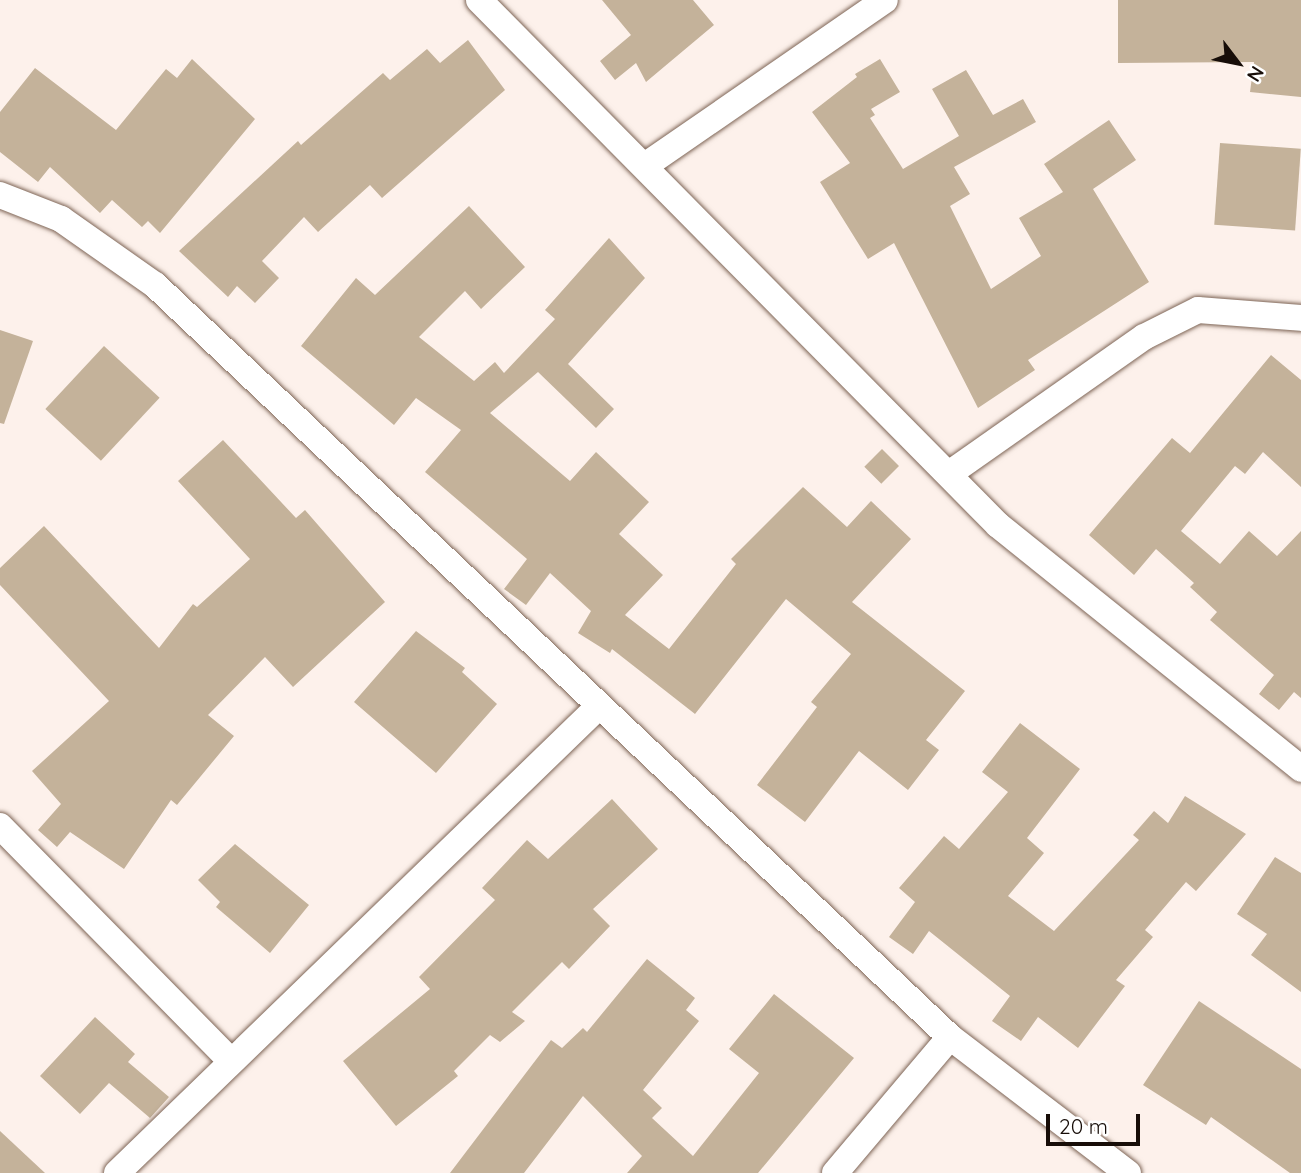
<!DOCTYPE html>
<style>
body{margin:0}
#map{position:relative;width:1301px;height:1173px;overflow:hidden;background:#fdf1eb;font-family:Quicksand,sans-serif}
div>[style]{position:absolute}
.building>*{inset:0;background:#c4b29a;transform-origin:0 0}
.roads{filter:drop-shadow(0 0 2px #7e6556) drop-shadow(0 0 2px #7e6556)}
.minor>*{height:26px;margin:-13px;padding:0 13px;transform-origin:13px;border-radius:13px;background:#fff}
span{translate:-50% -50%;white-space:nowrap;text-align:center;line-height:1.15;-webkit-text-stroke:7px #fff;paint-order:stroke}
.north{position:absolute;left:1203px;top:28px;width:70px;height:70px;-webkit-text-stroke:5px #fff;paint-order:stroke;rotate:122deg;font-size:19px;font-weight:700;line-height:28px;text-align:center;color:#170d08}
.north::after{content:'';display:block;margin:auto;width:24px;height:32px;background:#170d08;clip-path:polygon(50% 0,100% 100%,50% 72%,0 100%)}
.scale{position:absolute;left:1046px;top:1114px;width:94px;height:32px;box-sizing:border-box;border:4px solid #170d08;border-top:0;padding-left:9px;font-size:21px;line-height:24px;white-space:nowrap;color:#170d08;-webkit-text-stroke:5px #fff;paint-order:stroke}
</style>
<div id="map">
<div class="building">
<i style="clip-path:polygon(602px 0,693px 0,714px 25px,646px 82px,636px 63px,615px 80px,600px 61px,631px 35px)"></i>
<i style="clip-path:polygon(1118px 0,1301px 0,1301px 97px,1250px 92px,1254px 62px,1118px 63px)"></i>
<i style="clip-path:polygon(468px 40px,505px 90px,382px 198px,370px 185px,318px 232px,304px 217px,262px 261px,279px 278px,255px 303px,237px 286px,228px 297px,179px 251px,298px 141px,301px 145px,383px 73px,390px 80px,427px 49px,440px 63px)"></i>
<i style="clip-path:polygon(192px 59px,255px 119px,160px 233px,148px 221px,142px 227px,112px 200px,100px 213px,50px 167px,38px 182px,0 152px,0 112px,35px 68px,116px 130px,166px 69px,177px 78px)"></i>
<i style="clip-path:polygon(880px 59px,900px 92px,871px 109px,875px 115px,870px 118px,903px 169px,959px 136px,932px 89px,966px 70px,993px 115px,1023px 99px,1036px 122px,954px 167px,970px 194px,950px 206px,991px 289px,1041px 256px,1019px 218px,1063px 192px,1044px 164px,1109px 120px,1136px 160px,1093px 189px,1149px 282px,1028px 360px,1035px 370px,978px 408px,894px 243px,868px 259px,820px 182px,850px 163px,812px 112px,857px 77px,855px 74px)"></i>
<i style="left:1220px;top:143px;width:81px;height:82px;rotate:4deg"></i>
<i style="clip-path:polygon(469px 206px,525px 267px,481px 309px,465px 291px,419px 337px,474px 381px,495px 362px,504px 373px,555px 319px,545px 310px,609px 238px,645px 278px,568px 364px,614px 409px,596px 428px,538px 372px,490px 413px,570px 481px,596px 452px,649px 502px,619px 534px,663px 575px,625px 615px,669px 649px,736px 564px,731px 559px,803px 487px,847px 527px,871px 501px,911px 539px,852px 602px,965px 691px,926px 740px,939px 750px,908px 790px,859px 751px,805px 822px,757px 785px,817px 707px,811px 702px,851px 654px,786px 599px,695px 714px,612px 649px,610px 653px,578px 633px,591px 611px,550px 573px,526px 605px,504px 589px,527px 559px,425px 472px,461px 430px,416px 398px,394px 425px,301px 346px,356px 278px,375px 295px)"></i>
<i style="clip-path:polygon(0 330px,33px 341px,4px 424px,0 423px)"></i>
<i style="left:104px;top:346px;width:76px;height:86px;rotate:43deg"></i>
<i style="clip-path:polygon(1271px 355px,1301px 380px,1301px 487px,1263px 452px,1245px 474px,1235px 466px,1181px 531px,1220px 564px,1249px 531px,1277px 556px,1301px 531px,1301px 698px,1294px 692px,1279px 710px,1259px 694px,1274px 675px,1210px 620px,1217px 612px,1190px 587px,1194px 583px,1156px 549px,1134px 575px,1089px 535px,1172px 438px,1190px 453px)"></i>
<i style="clip-path:polygon(223px 440px,296px 518px,305px 510px,385px 602px,293px 687px,265px 657px,208px 715px,234px 736px,177px 805px,171px 800px,124px 869px,70px 832px,57px 847px,38px 830px,61px 804px,32px 771px,109px 701px,0 585px,0 568px,44px 526px,159px 648px,193px 604px,197px 607px,250px 559px,178px 481px)"></i>
<i style="left:882px;top:449px;width:24px;height:25px;rotate:45deg"></i>
<i style="clip-path:polygon(416px 631px,465px 668px,462px 672px,497px 704px,436px 773px,354px 702px)"></i>
<i style="clip-path:polygon(1020px 723px,1080px 769px,1027px 838px,1044px 853px,1008px 896px,1054px 931px,1139px 840px,1133px 835px,1154px 811px,1168px 823px,1185px 796px,1246px 834px,1196px 891px,1186px 882px,1145px 930px,1153px 937px,1116px 980px,1125px 986px,1078px 1048px,1038px 1017px,1021px 1041px,992px 1021px,1010px 996px,929px 931px,913px 954px,889px 937px,915px 902px,899px 888px,944px 836px,959px 849px,1008px 792px,982px 772px)"></i>
<i style="clip-path:polygon(612px 799px,658px 849px,593px 909px,610px 926px,569px 969px,562px 962px,512px 1012px,525px 1021px,500px 1042px,490px 1035px,454px 1071px,458px 1076px,396px 1126px,343px 1061px,430px 989px,419px 977px,495px 900px,482px 888px,527px 840px,548px 859px)"></i>
<i style="clip-path:polygon(235px 844px,309px 905px,270px 953px,216px 907px,220px 902px,198px 880px)"></i>
<i style="clip-path:polygon(1275px 857px,1301px 873px,1301px 992px,1251px 955px,1267px 934px,1237px 914px)"></i>
<i style="clip-path:polygon(647px 959px,695px 998px,686px 1010px,699px 1021px,643px 1090px,662px 1108px,652px 1118px,693px 1156px,759px 1073px,729px 1049px,774px 994px,854px 1058px,758px 1173px,627px 1173px,642px 1156px,583px 1096px,524px 1173px,450px 1173px,551px 1040px,562px 1048px,583px 1028px,587px 1032px)"></i>
<i style="clip-path:polygon(1199px 1001px,1301px 1069px,1301px 1173px,1290px 1173px,1211px 1117px,1206px 1125px,1143px 1085px)"></i>
<i style="clip-path:polygon(95px 1017px,135px 1054px,128px 1062px,169px 1097px,150px 1118px,109px 1083px,80px 1114px,40px 1076px)"></i>
<i style="clip-path:polygon(0 1131px,45px 1173px,0 1173px)"></i>
</div>
<div class="roads">
<div class="minor">
<i style="left:479px;top:0;width:738px;rotate:45.33deg"></i>
<i style="left:998px;top:525px;width:389px;rotate:38.8deg"></i>
<i style="left:646px;top:165px;width:290px;rotate:-34.6deg"></i>
<i style="left:0;top:195px;width:66px;rotate:21.5deg"></i>
<i style="left:61px;top:219px;width:115px;rotate:35.1deg"></i>
<i style="left:155px;top:285px;width:1094px;rotate:43.41deg"></i>
<i style="left:950px;top:1037px;width:224px;rotate:37.4deg"></i>
<i style="left:949px;top:474px;width:238px;rotate:-35.1deg"></i>
<i style="left:1144px;top:337px;width:60px;rotate:-26.6deg"></i>
<i style="left:1198px;top:310px;width:103px;rotate:4.4deg"></i>
<i style="left:0;top:826px;width:330px;rotate:45.5deg"></i>
<i style="left:117px;top:1173px;width:671px;rotate:-44.09deg"></i>
<i style="left:835px;top:1173px;width:178px;rotate:-49.8deg"></i>
</div>
</div>
<div class="north">N</div>
<div class="scale">20 m</div>
</div>
